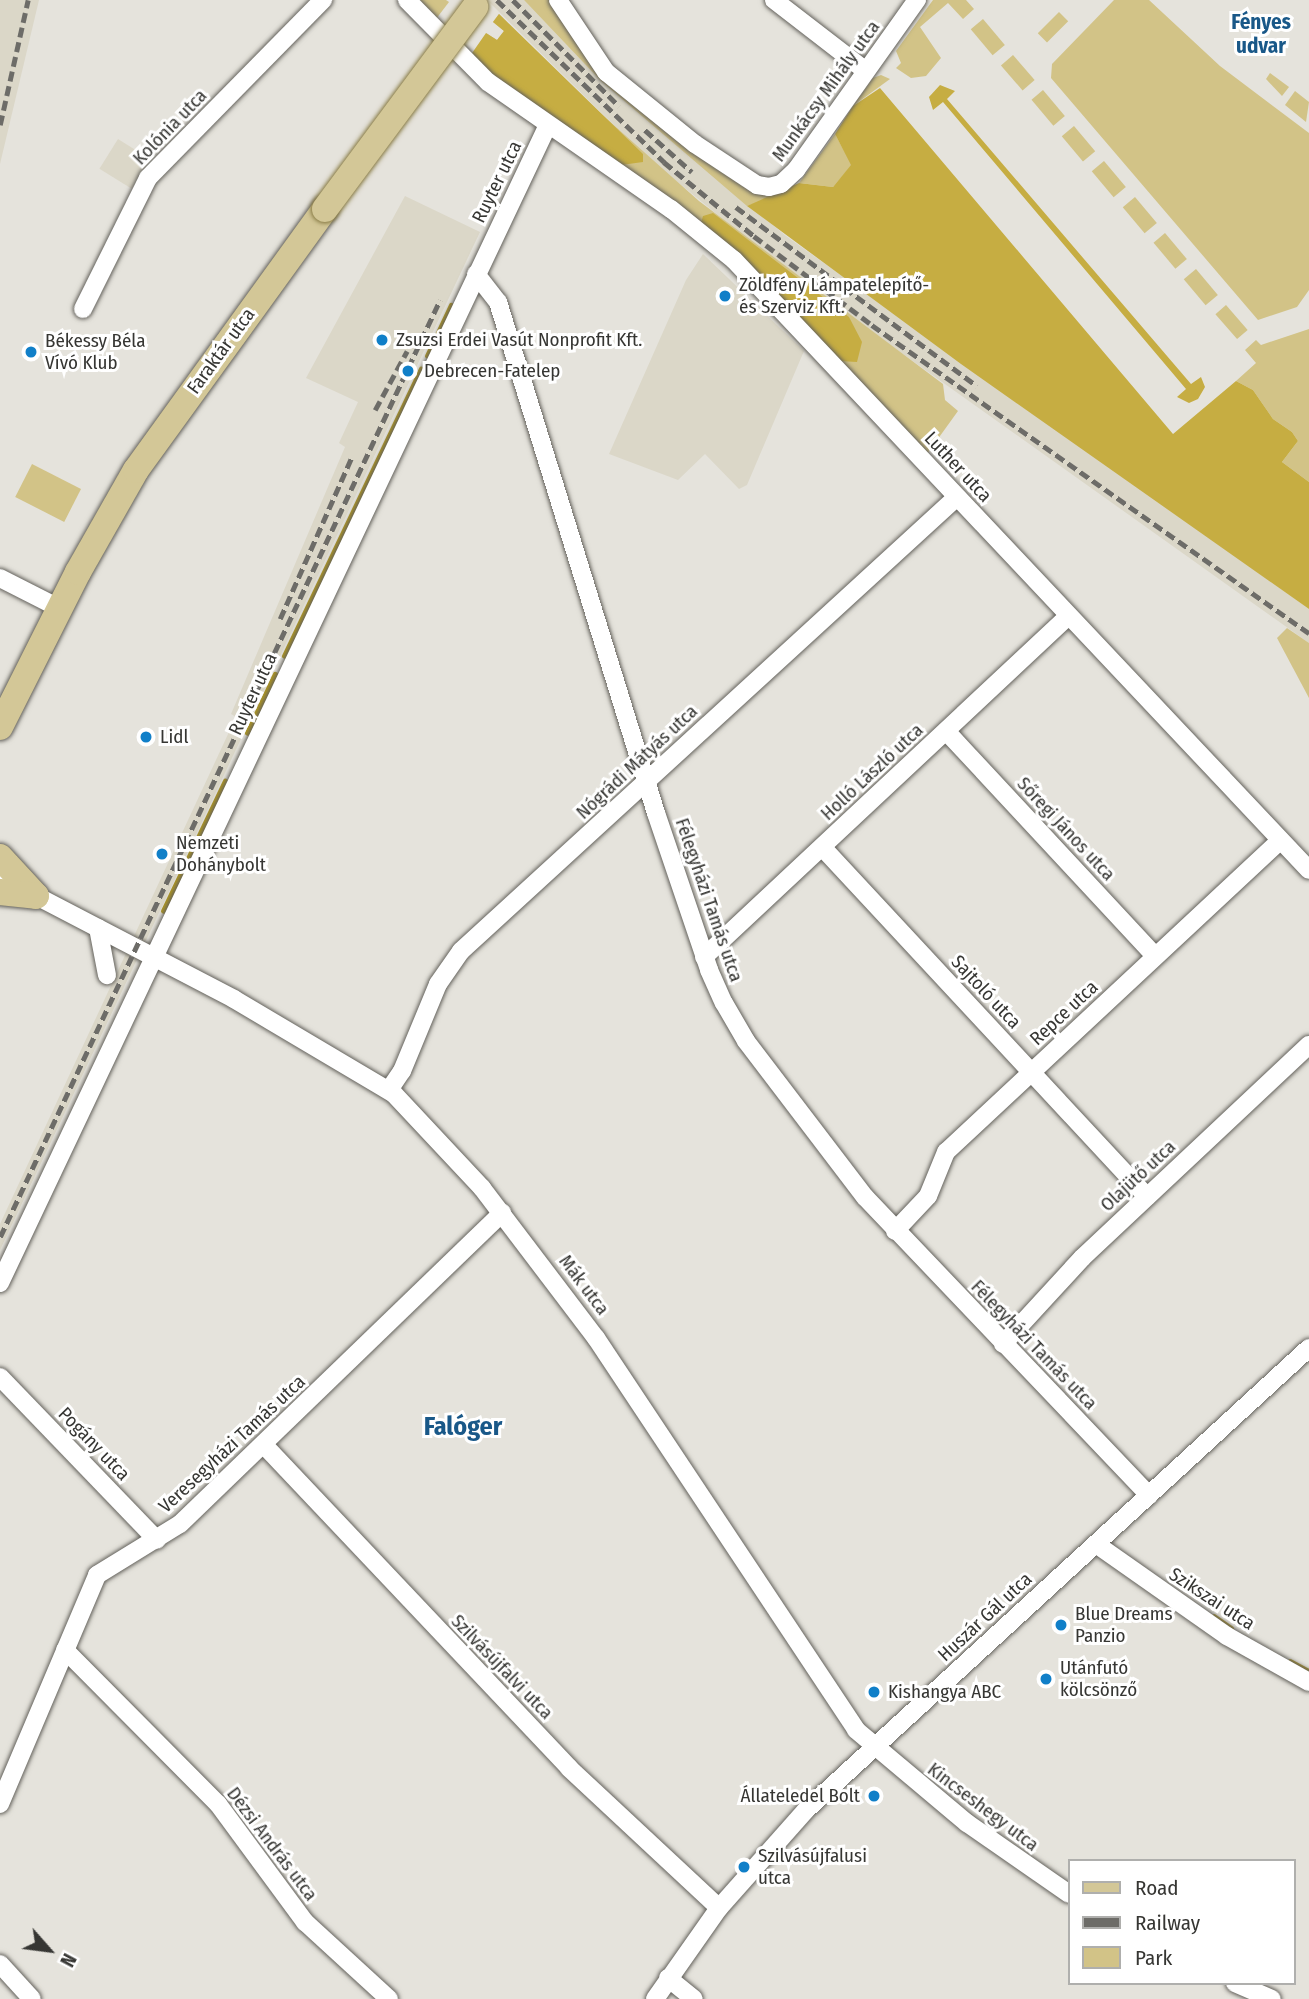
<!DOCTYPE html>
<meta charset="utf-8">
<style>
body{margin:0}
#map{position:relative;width:1309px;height:1999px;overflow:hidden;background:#e5e3dc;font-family:"Fira Sans Condensed",sans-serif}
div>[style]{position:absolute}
.built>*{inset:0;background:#dbd7c8;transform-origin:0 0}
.green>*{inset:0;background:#d2c387;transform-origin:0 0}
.forest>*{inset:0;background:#c6ad42}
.stream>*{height:4.5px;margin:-2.25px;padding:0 2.25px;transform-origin:2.25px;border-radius:2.25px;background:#ad9523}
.roads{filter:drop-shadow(0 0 2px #63615b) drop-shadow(0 0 2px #63615b)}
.street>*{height:18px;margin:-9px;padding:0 9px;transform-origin:9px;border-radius:9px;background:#fff}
.primary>*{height:26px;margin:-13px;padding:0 13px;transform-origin:13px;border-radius:13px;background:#d3c797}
.rail>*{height:4.5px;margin-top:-2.25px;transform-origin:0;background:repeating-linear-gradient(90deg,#6d6c68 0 10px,transparent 0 15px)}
.bridges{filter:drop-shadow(0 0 2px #897c46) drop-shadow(0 0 2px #897c46)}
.primary-bridge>*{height:26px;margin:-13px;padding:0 13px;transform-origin:13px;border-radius:13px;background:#d3c797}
.dots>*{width:19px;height:19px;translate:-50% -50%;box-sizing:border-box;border:4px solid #fff;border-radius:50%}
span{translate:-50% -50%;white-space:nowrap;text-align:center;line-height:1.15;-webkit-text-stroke:6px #fff;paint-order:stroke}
.street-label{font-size:19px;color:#363633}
.poi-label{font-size:19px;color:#363633}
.left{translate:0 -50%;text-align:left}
.right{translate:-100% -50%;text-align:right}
.neighbourhood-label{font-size:21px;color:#195888;font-weight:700}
.district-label{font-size:26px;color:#195888;font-weight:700}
.legend{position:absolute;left:1068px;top:1859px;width:228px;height:126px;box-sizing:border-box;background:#fff;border:2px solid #afafad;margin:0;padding:9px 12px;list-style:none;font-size:21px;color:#363633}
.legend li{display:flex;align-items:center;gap:14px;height:35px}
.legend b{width:35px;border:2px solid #afafad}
.north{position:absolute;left:14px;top:1915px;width:70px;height:70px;-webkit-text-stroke:5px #fff;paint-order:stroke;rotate:118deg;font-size:19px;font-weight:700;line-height:28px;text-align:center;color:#363633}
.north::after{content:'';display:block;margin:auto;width:24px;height:32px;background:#363633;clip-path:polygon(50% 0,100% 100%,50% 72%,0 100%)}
</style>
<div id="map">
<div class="built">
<i style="clip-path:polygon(0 0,39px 0,0 164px)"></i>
<i style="clip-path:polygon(487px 0,524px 0,601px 81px,786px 236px,1309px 609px,1309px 643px,789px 273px,643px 154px)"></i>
<i style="left:118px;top:139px;width:38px;height:35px;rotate:32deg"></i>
<i style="clip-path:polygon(405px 196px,480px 232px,0 1250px,0 1224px,236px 717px,231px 714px,345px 447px,339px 443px,358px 402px,306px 378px)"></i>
<i style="clip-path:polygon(703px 254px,804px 351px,747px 485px,739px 489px,705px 454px,678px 480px,609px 454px,686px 280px)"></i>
</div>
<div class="green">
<i style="clip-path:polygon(420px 0,446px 0,449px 2px,436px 19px)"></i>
<i style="clip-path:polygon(524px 0,551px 0,603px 76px,760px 194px,775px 197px,747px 206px,601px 81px)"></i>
<i style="clip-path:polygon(933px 0,966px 0,974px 9px,963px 19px,948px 3px,920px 27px,941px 58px,926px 76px,911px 78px,896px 68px,901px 63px,896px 51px)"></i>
<i style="clip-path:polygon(1114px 0,1149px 0,1220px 66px,1309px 133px,1309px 290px,1297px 307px,1258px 320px,1051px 78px,1052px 64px)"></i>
<i style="left:1059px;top:12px;width:13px;height:30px;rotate:45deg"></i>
<i style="clip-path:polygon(499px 14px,571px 87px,699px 201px,943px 384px,945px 400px,958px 411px,927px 454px,813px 333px,545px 113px,486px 33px,497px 40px,504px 31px,493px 22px)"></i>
<i style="left:983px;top:19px;width:34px;height:16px;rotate:50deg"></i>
<i style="left:1013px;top:55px;width:33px;height:16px;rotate:49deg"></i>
<i style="clip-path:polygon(1270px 73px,1289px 87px,1282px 96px,1266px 79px)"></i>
<i style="clip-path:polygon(881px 75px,890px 79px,853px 106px,873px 78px)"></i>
<i style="left:1043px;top:90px;width:34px;height:15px;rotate:50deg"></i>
<i style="clip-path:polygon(1295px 91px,1309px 102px,1306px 122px,1285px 105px)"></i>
<i style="left:1074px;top:126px;width:33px;height:16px;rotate:50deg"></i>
<i style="clip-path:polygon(835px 134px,852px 165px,833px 187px,799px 183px)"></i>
<i style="left:1104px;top:161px;width:34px;height:16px;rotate:50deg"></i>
<i style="left:1135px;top:197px;width:34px;height:16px;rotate:50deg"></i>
<i style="left:1165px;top:233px;width:34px;height:15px;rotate:50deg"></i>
<i style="left:1196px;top:269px;width:34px;height:16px;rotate:50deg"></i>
<i style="left:1226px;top:305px;width:33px;height:14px;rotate:49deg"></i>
<i style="clip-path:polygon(1309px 329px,1309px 482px,1282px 462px,1298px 441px,1292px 432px,1273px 419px,1253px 390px,1236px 381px,1256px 363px,1245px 350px,1256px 340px,1261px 345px)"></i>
<i style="left:32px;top:464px;width:55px;height:37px;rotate:27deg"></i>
<i style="clip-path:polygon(1287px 628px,1309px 643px,1309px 698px,1277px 638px)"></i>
</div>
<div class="forest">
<i style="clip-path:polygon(499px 14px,643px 154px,643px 162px,621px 165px,492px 76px,470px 56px,486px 33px,497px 40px,504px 31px,493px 22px)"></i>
<i style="clip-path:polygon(940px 85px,955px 91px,947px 99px,1191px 384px,1201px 377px,1205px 387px,1198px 399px,1189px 403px,1177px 397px,1186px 389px,943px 102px,933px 110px,929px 97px)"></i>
<i style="clip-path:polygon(880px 88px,1173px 434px,1236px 381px,1253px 390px,1273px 419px,1292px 432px,1298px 441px,1282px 462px,1309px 482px,1309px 609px,961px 364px,747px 206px,799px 183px,833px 187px,851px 165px,835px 134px,853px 106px)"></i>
<i style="clip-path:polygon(713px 213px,849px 317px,862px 342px,857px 362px,840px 361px,701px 223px,703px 216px)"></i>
</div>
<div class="stream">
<i style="left:427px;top:356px;width:56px;rotate:-64.8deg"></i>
<i style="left:284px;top:656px;width:318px;rotate:-64.5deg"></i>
<i style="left:247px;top:733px;width:65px;rotate:-64.6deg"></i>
<i style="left:163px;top:911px;width:144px;rotate:-64.5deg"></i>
<i style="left:1214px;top:1616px;width:21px;rotate:35deg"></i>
<i style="left:1290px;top:1661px;width:21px;rotate:28deg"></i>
</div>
<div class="roads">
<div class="street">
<i style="left:407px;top:0;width:115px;rotate:45.4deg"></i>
<i style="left:488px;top:82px;width:223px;rotate:34.8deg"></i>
<i style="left:671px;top:209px;width:81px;rotate:39deg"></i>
<i style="left:734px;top:260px;width:838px;rotate:46.69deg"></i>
<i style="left:558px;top:0;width:87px;rotate:56.3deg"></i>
<i style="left:606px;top:72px;width:114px;rotate:39deg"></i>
<i style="left:695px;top:144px;width:74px;rotate:33.5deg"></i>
<i style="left:757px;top:185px;width:12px;rotate:9deg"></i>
<i style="left:769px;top:187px;width:12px;rotate:-14deg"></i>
<i style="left:781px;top:184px;width:21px;rotate:-43deg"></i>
<i style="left:796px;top:170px;width:209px;rotate:-54.6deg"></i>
<i style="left:774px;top:0;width:116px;rotate:37.7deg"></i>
<i style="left:476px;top:274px;width:36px;rotate:52deg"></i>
<i style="left:498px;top:302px;width:535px;rotate:72.82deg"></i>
<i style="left:656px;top:813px;width:166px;rotate:71.3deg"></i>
<i style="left:709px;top:970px;width:36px;rotate:66deg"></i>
<i style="left:724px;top:1003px;width:44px;rotate:59.9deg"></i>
<i style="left:746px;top:1041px;width:196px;rotate:52.7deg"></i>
<i style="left:865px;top:1197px;width:412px;rotate:46.4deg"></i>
<i style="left:83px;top:309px;width:146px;rotate:-63.6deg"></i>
<i style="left:148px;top:178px;width:250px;rotate:-45.5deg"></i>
<i style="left:0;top:578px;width:66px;rotate:27deg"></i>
<i style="left:946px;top:731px;width:307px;rotate:47.1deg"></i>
<i style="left:823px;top:848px;width:476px;rotate:47.1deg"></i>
<i style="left:0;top:877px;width:264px;rotate:27.5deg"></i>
<i style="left:234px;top:999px;width:186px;rotate:30.7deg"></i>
<i style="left:394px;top:1094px;width:129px;rotate:46.9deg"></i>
<i style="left:482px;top:1188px;width:188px;rotate:52.8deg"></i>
<i style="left:596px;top:1338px;width:470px;rotate:56.4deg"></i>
<i style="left:856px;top:1730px;width:145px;rotate:40deg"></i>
<i style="left:967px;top:1823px;width:124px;rotate:34.8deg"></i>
<i style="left:98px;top:928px;width:48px;rotate:79.2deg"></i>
<i style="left:704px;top:957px;width:499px;rotate:-43.1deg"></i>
<i style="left:389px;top:1090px;width:23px;rotate:-56deg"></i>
<i style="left:402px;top:1071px;width:94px;rotate:-67.5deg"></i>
<i style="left:438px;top:984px;width:40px;rotate:-55.1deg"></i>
<i style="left:461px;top:951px;width:672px;rotate:-42.47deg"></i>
<i style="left:895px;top:1231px;width:48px;rotate:-46.7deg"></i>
<i style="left:928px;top:1196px;width:48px;rotate:-67.8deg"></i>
<i style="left:946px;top:1152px;width:457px;rotate:-43deg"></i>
<i style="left:0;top:1283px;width:1281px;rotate:-64.68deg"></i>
<i style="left:1003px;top:1344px;width:117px;rotate:-47.4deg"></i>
<i style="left:1082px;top:1258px;width:311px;rotate:-43.2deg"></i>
<i style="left:0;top:1377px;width:226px;rotate:46.1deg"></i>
<i style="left:264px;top:1445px;width:444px;rotate:46.6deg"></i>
<i style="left:569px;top:1768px;width:205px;rotate:43deg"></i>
<i style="left:1096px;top:1544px;width:160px;rotate:35.1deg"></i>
<i style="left:1227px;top:1636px;width:94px;rotate:29.3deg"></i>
<i style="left:65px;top:1650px;width:217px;rotate:45.2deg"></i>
<i style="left:218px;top:1804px;width:147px;rotate:53.6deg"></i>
<i style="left:305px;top:1922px;width:114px;rotate:42.5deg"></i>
<i style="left:0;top:1804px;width:249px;rotate:-67deg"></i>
<i style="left:97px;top:1575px;width:97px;rotate:-31.6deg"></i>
<i style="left:180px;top:1524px;width:448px;rotate:-44deg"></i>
<i style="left:0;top:1964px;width:47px;rotate:47.6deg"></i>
<i style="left:668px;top:1978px;width:33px;rotate:39deg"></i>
<i style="left:1235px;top:1983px;width:40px;rotate:23.4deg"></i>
<i style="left:655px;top:1999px;width:111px;rotate:-54.9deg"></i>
<i style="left:719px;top:1908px;width:131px;rotate:-48.4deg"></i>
<i style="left:806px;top:1810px;width:683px;rotate:-42.57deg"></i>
</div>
<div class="primary">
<i style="left:0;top:727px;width:174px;rotate:-63.3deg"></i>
<i style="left:78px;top:572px;width:117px;rotate:-60.4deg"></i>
<i style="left:136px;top:470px;width:322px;rotate:-54.1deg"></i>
<i style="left:0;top:857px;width:53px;rotate:47.3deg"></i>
<i style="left:0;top:892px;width:36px;rotate:6deg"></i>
</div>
</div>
<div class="rail">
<i style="left:497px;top:0;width:233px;rotate:44.1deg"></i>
<i style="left:664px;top:162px;width:117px;rotate:39.4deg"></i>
<i style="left:754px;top:236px;width:148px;rotate:37deg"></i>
<i style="left:872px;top:325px;width:535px;rotate:35.18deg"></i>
<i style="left:513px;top:0;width:150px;rotate:45deg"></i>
<i style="left:0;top:125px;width:128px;rotate:-77.4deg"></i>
<i style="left:645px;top:130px;width:63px;rotate:41.8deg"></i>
<i style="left:736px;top:207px;width:300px;rotate:36.6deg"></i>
<i style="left:375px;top:410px;width:67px;rotate:-61.5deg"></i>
<i style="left:280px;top:619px;width:175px;rotate:-66.1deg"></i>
<i style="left:0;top:1237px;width:1035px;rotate:-64.85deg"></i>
</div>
<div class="bridges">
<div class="primary-bridge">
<i style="left:325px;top:209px;width:252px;rotate:-53.4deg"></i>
</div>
</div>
<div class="dots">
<i style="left:725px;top:296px;background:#107fc8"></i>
<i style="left:382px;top:340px;background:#107fc8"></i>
<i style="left:31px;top:352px;background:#107fc8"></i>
<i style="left:408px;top:371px;background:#107fc8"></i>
<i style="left:146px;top:737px;background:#107fc8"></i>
<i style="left:162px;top:854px;background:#107fc8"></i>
<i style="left:1061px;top:1625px;background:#107fc8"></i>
<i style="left:1046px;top:1679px;background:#107fc8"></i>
<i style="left:874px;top:1692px;background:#107fc8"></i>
<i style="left:874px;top:1796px;background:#107fc8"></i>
<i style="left:744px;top:1867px;background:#107fc8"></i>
</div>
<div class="street-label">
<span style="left:826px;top:91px;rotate:-54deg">Munkácsy Mihály utca</span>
<span style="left:170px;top:127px;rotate:-46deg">Kolónia utca</span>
<span style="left:497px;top:182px;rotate:-64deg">Ruyter utca</span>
<span style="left:221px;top:351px;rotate:-54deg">Faraktár utca</span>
<span style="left:958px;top:467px;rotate:47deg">Luther utca</span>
<span style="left:253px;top:694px;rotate:-65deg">Ruyter utca</span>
<span style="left:637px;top:762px;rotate:-43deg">Nógrádi Mátyás utca</span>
<span style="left:872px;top:772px;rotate:-43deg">Holló László utca</span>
<span style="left:1066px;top:829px;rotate:47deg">Sőregi János utca</span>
<span style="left:709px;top:900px;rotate:71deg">Félegyházi Tamás utca</span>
<span style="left:986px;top:992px;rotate:47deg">Sajtoló utca</span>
<span style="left:1064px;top:1013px;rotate:-43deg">Repce utca</span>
<span style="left:1138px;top:1176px;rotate:-43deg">Olajütő utca</span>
<span style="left:584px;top:1285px;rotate:53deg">Mák utca</span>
<span style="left:1034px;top:1345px;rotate:46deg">Félegyházi Tamás utca</span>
<span style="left:94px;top:1444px;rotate:46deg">Pogány utca</span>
<span style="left:232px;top:1444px;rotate:-43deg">Veresegyházi Tamás utca</span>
<span style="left:1212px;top:1599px;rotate:33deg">Szikszai utca</span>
<span style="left:985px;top:1617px;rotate:-43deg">Huszár Gál utca</span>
<span style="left:502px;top:1667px;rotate:46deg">Szilvásújfalvi utca</span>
<span style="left:983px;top:1807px;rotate:37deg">Kincseshegy utca</span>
<span style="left:272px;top:1844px;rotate:53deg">Dézsi András utca</span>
</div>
<div class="poi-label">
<span class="left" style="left:739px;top:296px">Zöldfény Lámpatelepítő-<br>és Szerviz Kft.</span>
<span class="left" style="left:396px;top:340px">Zsuzsi Erdei Vasút Nonprofit Kft.</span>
<span class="left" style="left:45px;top:352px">Békessy Béla<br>Vívó Klub</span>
<span class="left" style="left:424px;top:371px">Debrecen-Fatelep</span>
<span class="left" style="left:160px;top:737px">Lidl</span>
<span class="left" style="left:176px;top:854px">Nemzeti<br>Dohánybolt</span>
<span class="left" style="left:1075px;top:1625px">Blue Dreams<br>Panzio</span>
<span class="left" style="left:1060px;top:1679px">Utánfutó<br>kölcsönző</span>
<span class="left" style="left:888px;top:1692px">Kishangya ABC</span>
<span class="right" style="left:860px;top:1796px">Állateledel Bolt</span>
<span class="left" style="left:758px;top:1867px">Szilvásújfalusi<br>utca</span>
</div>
<div class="neighbourhood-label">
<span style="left:1261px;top:34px">Fényes<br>udvar</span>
</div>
<div class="district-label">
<span style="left:463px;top:1427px">Falóger</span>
</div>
<ul class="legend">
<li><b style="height:9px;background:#d3c797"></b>Road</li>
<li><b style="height:9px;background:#6d6c68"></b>Railway</li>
<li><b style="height:19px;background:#d2c387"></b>Park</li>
</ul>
<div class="north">N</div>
</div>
